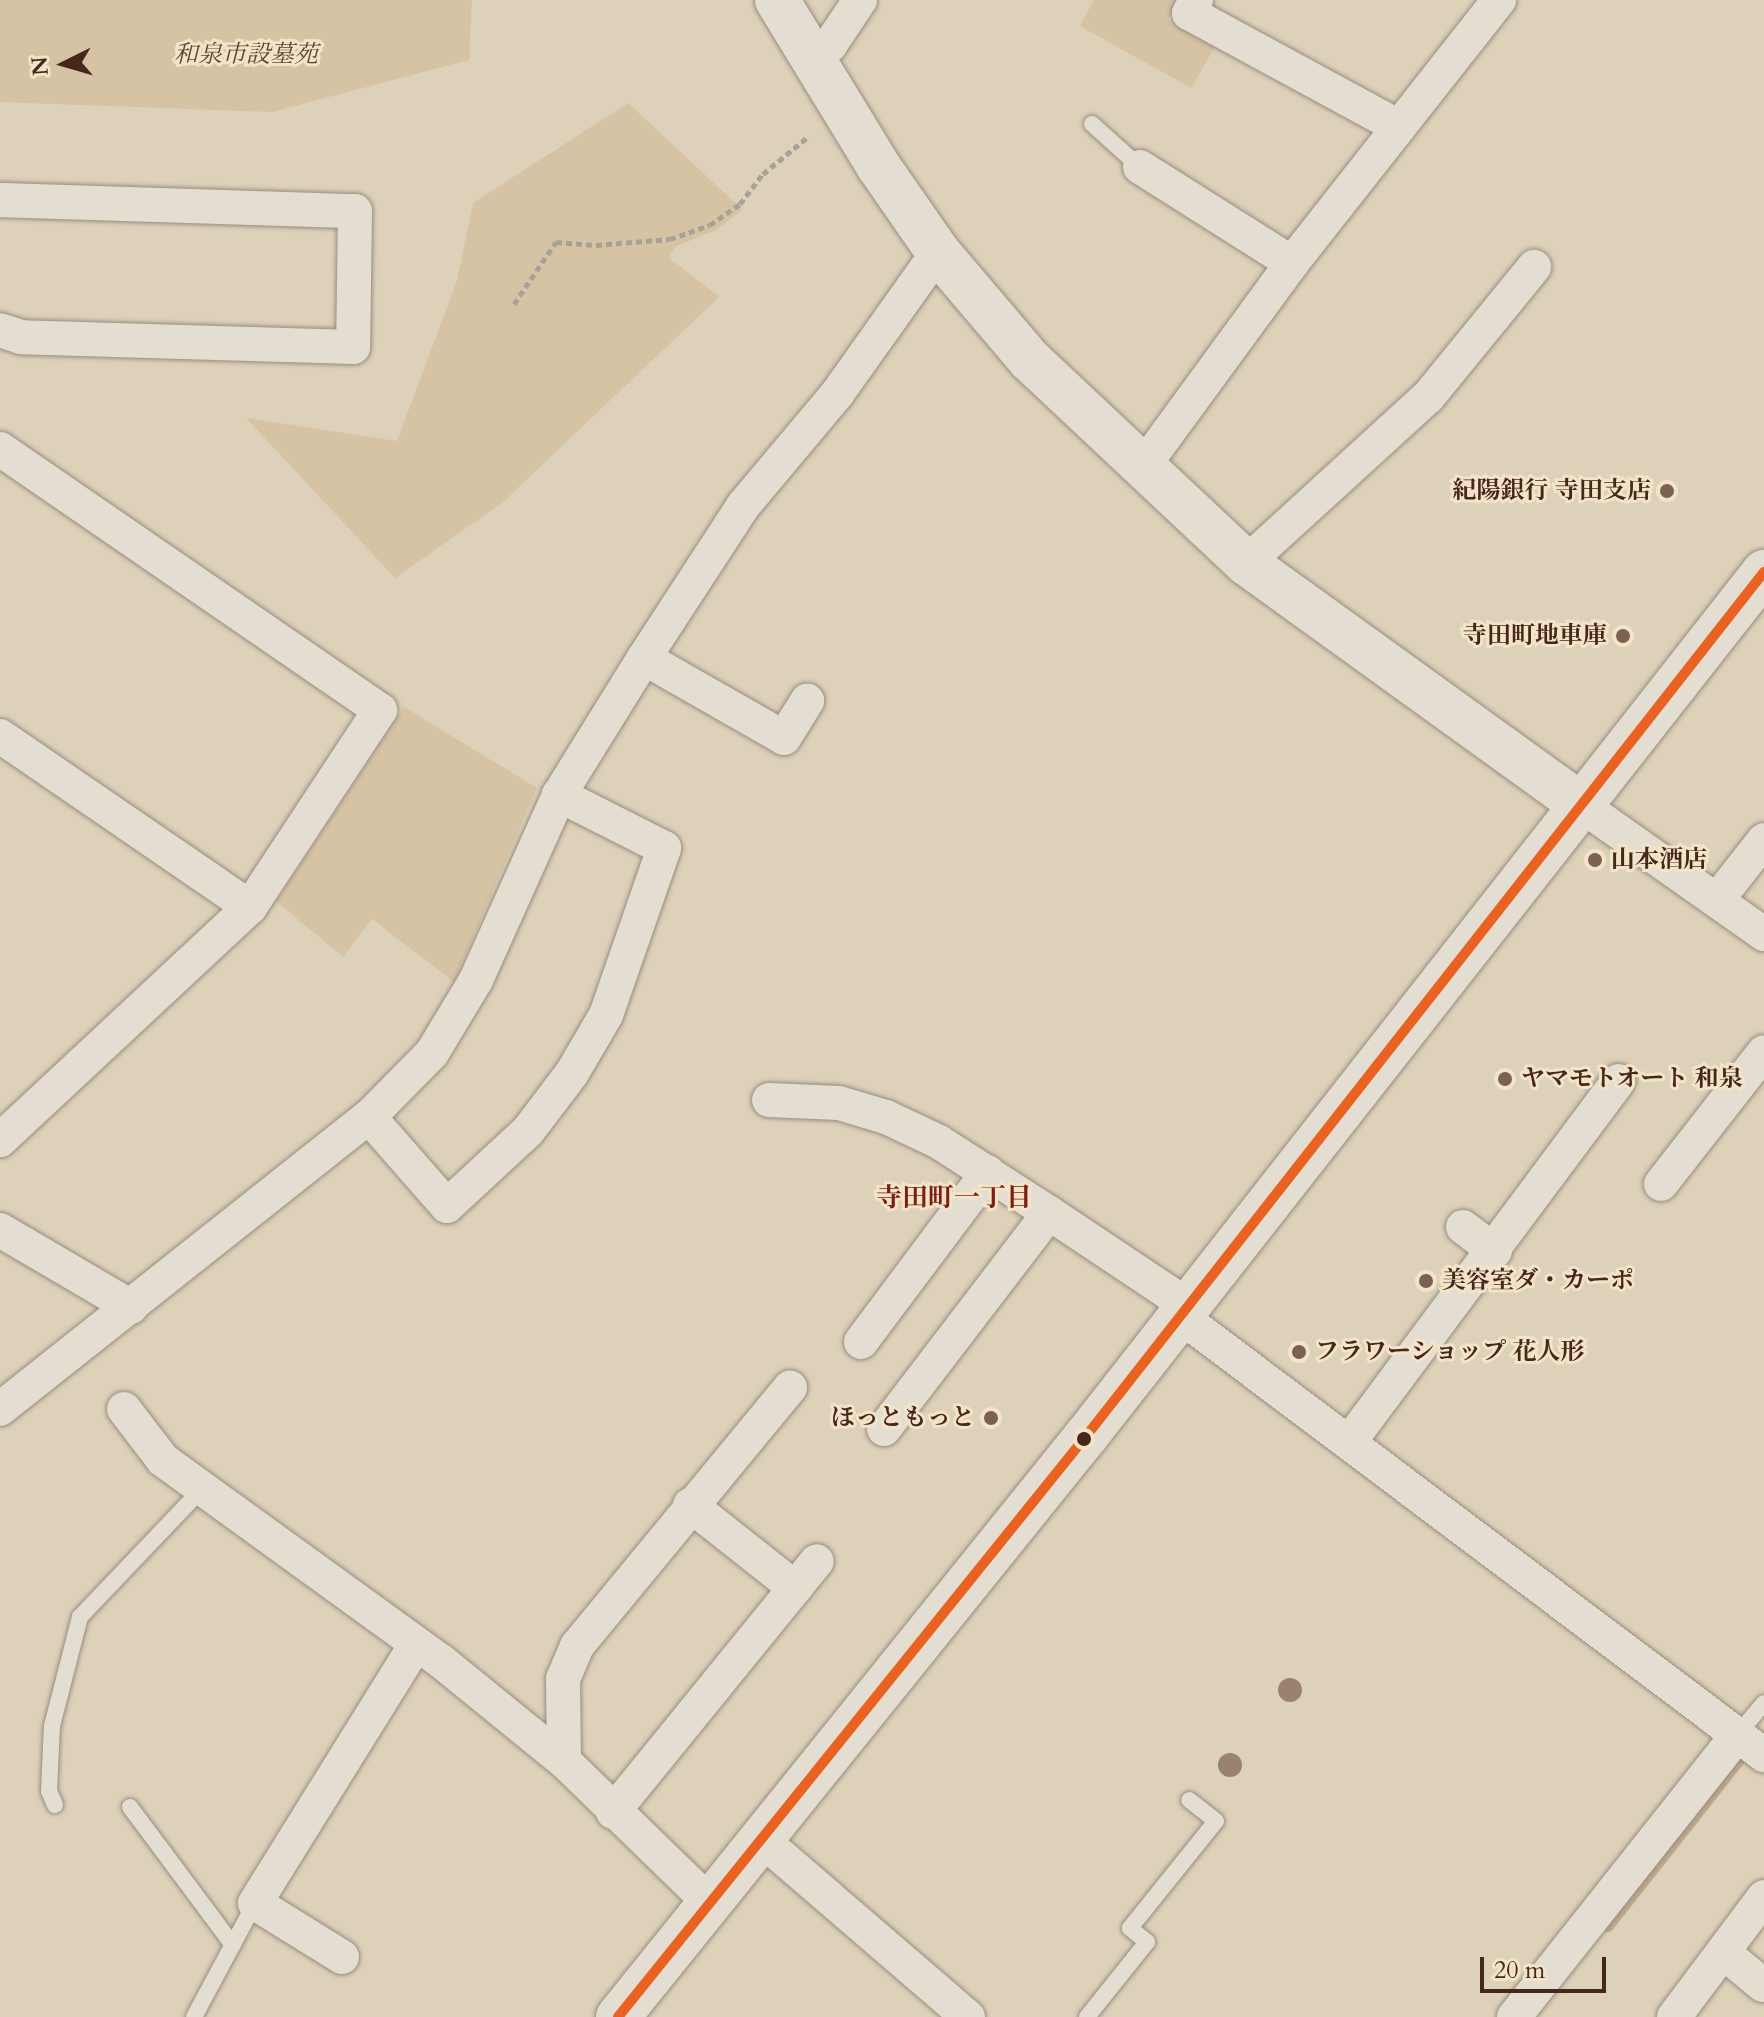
<!DOCTYPE html>
<meta charset="utf-8">
<style>
body{margin:0}
#map{position:relative;width:1764px;height:2017px;overflow:hidden;background:#ddd1b9;font-family:Cardo,"Noto Serif JP",serif}
div>[style]{position:absolute}
.green>*{inset:0;background:#d6c3a4}
.stream>*{height:12px;margin:-6px;padding:0 6px;transform-origin:6px;border-radius:6px;background:#c0aa8d}
.path>*{height:5px;margin-top:-2.5px;transform-origin:0;background:repeating-linear-gradient(90deg,#a8a197 0 6px,transparent 0 10px)}
.roads{filter:drop-shadow(0 0 2px #988d7f) drop-shadow(0 0 2px #988d7f)}
.lane>*{height:16px;margin:-8px;padding:0 8px;transform-origin:8px;border-radius:8px;background:#e4ded2}
.street>*{height:34px;margin:-17px;padding:0 17px;transform-origin:17px;border-radius:17px;background:#e4ded2}
.secondary>*{height:44px;margin:-22px;padding:0 22px;transform-origin:22px;border-radius:22px;background:#e4ded2}
.bus-1>*{height:10px;margin:-5px;padding:0 5px;transform-origin:5px;border-radius:5px;background:#e96222}
.trees>*{width:24px;height:24px;margin:-12px;border-radius:50%;background:#998370}
.dots>*{width:22px;height:22px;translate:-50% -50%;box-sizing:border-box;border:4px solid #f3e4c8;border-radius:50%}
span{translate:-50% -50%;white-space:nowrap;text-align:center;line-height:1.15;-webkit-text-stroke:6px #f3e4c8;paint-order:stroke}
.park-label{font-size:24px;color:#614434;font-style:italic}
.poi-label{font-size:24px;color:#45271c;font-weight:700}
.right{translate:-100% -50%;text-align:right}
.left{translate:0 -50%;text-align:left}
.neighbourhood-label{font-size:26px;color:#7a1f14;font-weight:700}
.north{position:absolute;left:24px;top:24px;width:80px;height:80px;-webkit-text-stroke:6px #f3e4c8;paint-order:stroke;rotate:265deg;font-size:22px;font-weight:700;line-height:32px;text-align:center;color:#45271c}
.north::after{content:'';display:block;margin:auto;width:28px;height:36px;background:#45271c;clip-path:polygon(50% 0,100% 100%,50% 72%,0 100%)}
.scale{position:absolute;left:1480px;top:1957px;width:126px;height:36px;box-sizing:border-box;border:4px solid #45271c;border-top:0;padding-left:10px;font-size:24px;line-height:28px;white-space:nowrap;color:#45271c;-webkit-text-stroke:6px #f3e4c8;paint-order:stroke}
</style>
<div id="map">
<div class="green">
<i style="clip-path:polygon(0 0,472px 0,469px 60px,272px 112px,0 102px)"></i>
<i style="clip-path:polygon(1094px 0,1180px 0,1168px 20px,1215px 47px,1191px 88px,1080px 26px)"></i>
<i style="clip-path:polygon(628px 103px,743px 210px,716px 230px,677px 246px,668px 257px,719px 297px,502px 503px,395px 578px,246px 418px,397px 441px,457px 281px,473px 203px)"></i>
<i style="clip-path:polygon(404px 707px,537px 788px,454px 982px,372px 919px,343px 957px,276px 901px)"></i>
</div>
<div class="stream">
<i style="left:1608px;top:1926px;width:213px;rotate:-51.7deg"></i>
</div>
<div class="path">
<i style="left:514px;top:304px;width:75px;rotate:-55.9deg"></i>
<i style="left:556px;top:242px;width:40px;rotate:4.3deg"></i>
<i style="left:596px;top:245px;width:74px;rotate:-4.6deg"></i>
<i style="left:670px;top:239px;width:42px;rotate:-19.3deg"></i>
<i style="left:710px;top:225px;width:37px;rotate:-35deg"></i>
<i style="left:740px;top:204px;width:38px;rotate:-53deg"></i>
<i style="left:763px;top:174px;width:60px;rotate:-39.6deg"></i>
</div>
<div class="roads">
<div class="lane">
<i style="left:1092px;top:124px;width:64px;rotate:41.9deg"></i>
<i style="left:1738px;top:1734px;width:40px;rotate:-50deg"></i>
<i style="left:55px;top:1805px;width:15px;rotate:-113deg"></i>
<i style="left:49px;top:1791px;width:65px;rotate:-87.4deg"></i>
<i style="left:52px;top:1726px;width:113px;rotate:-75.6deg"></i>
<i style="left:80px;top:1617px;width:177px;rotate:-46.4deg"></i>
<i style="left:130px;top:1807px;width:172px;rotate:53.3deg"></i>
<i style="left:194px;top:2017px;width:129px;rotate:-61.8deg"></i>
<i style="left:1087px;top:2017px;width:96px;rotate:-51.3deg"></i>
<i style="left:1147px;top:1942px;width:22px;rotate:-141deg"></i>
<i style="left:1130px;top:1928px;width:137px;rotate:-51.2deg"></i>
<i style="left:1216px;top:1821px;width:34px;rotate:-142deg"></i>
</div>
<div class="street">
<i style="left:1196px;top:0;width:15px;rotate:118deg"></i>
<i style="left:1189px;top:13px;width:239px;rotate:28.5deg"></i>
<i style="left:814px;top:58px;width:21px;rotate:-39deg"></i>
<i style="left:830px;top:45px;width:54px;rotate:-56.3deg"></i>
<i style="left:1140px;top:167px;width:180px;rotate:32.3deg"></i>
<i style="left:0;top:200px;width:355px;rotate:1.8deg"></i>
<i style="left:355px;top:211px;width:136px;rotate:90.8deg"></i>
<i style="left:353px;top:347px;width:332px;rotate:-178.3deg"></i>
<i style="left:21px;top:337px;width:22px;rotate:-162deg"></i>
<i style="left:0;top:449px;width:461px;rotate:34.5deg"></i>
<i style="left:380px;top:710px;width:236px;rotate:123.4deg"></i>
<i style="left:250px;top:907px;width:342px;rotate:137deg"></i>
<i style="left:1142px;top:468px;width:254px;rotate:-53.8deg"></i>
<i style="left:1292px;top:263px;width:335px;rotate:-51.8deg"></i>
<i style="left:1246px;top:563px;width:246px;rotate:-42.4deg"></i>
<i style="left:1428px;top:397px;width:168px;rotate:-50.8deg"></i>
<i style="left:644px;top:658px;width:161px;rotate:29.7deg"></i>
<i style="left:784px;top:738px;width:44px;rotate:-58.1deg"></i>
<i style="left:0;top:736px;width:303px;rotate:34.4deg"></i>
<i style="left:1581px;top:805px;width:224px;rotate:35.2deg"></i>
<i style="left:1717px;top:900px;width:76px;rotate:-51.9deg"></i>
<i style="left:769px;top:1100px;width:70px;rotate:2.5deg"></i>
<i style="left:839px;top:1103px;width:49px;rotate:16.6deg"></i>
<i style="left:886px;top:1117px;width:59px;rotate:25.3deg"></i>
<i style="left:939px;top:1142px;width:131px;rotate:32.8deg"></i>
<i style="left:1049px;top:1213px;width:148px;rotate:33.7deg"></i>
<i style="left:1172px;top:1295px;width:22px;rotate:69deg"></i>
<i style="left:1180px;top:1316px;width:731px;rotate:36.93deg"></i>
<i style="left:369px;top:1117px;width:118px;rotate:48.8deg"></i>
<i style="left:447px;top:1206px;width:110px;rotate:-42.8deg"></i>
<i style="left:528px;top:1131px;width:73px;rotate:-52.8deg"></i>
<i style="left:572px;top:1073px;width:67px;rotate:-59.6deg"></i>
<i style="left:606px;top:1015px;width:177px;rotate:-70.8deg"></i>
<i style="left:664px;top:848px;width:118px;rotate:-153.2deg"></i>
<i style="left:1661px;top:1184px;width:167px;rotate:-52deg"></i>
<i style="left:1463px;top:1227px;width:40px;rotate:37deg"></i>
<i style="left:0;top:1230px;width:152px;rotate:30.4deg"></i>
<i style="left:861px;top:1342px;width:212px;rotate:-53.2deg"></i>
<i style="left:0;top:1409px;width:471px;rotate:-38.4deg"></i>
<i style="left:369px;top:1117px;width:90px;rotate:-45.5deg"></i>
<i style="left:432px;top:1053px;width:85px;rotate:-58.9deg"></i>
<i style="left:476px;top:980px;width:203px;rotate:-65.8deg"></i>
<i style="left:559px;top:795px;width:161px;rotate:-58.2deg"></i>
<i style="left:644px;top:658px;width:181px;rotate:-56.9deg"></i>
<i style="left:743px;top:506px;width:146px;rotate:-50deg"></i>
<i style="left:837px;top:394px;width:174px;rotate:-54.6deg"></i>
<i style="left:124px;top:1409px;width:64px;rotate:52.6deg"></i>
<i style="left:163px;top:1460px;width:344px;rotate:35.9deg"></i>
<i style="left:442px;top:1662px;width:157px;rotate:39.1deg"></i>
<i style="left:564px;top:1761px;width:201px;rotate:44.2deg"></i>
<i style="left:884px;top:1429px;width:272px;rotate:-52.6deg"></i>
<i style="left:1350px;top:1441px;width:449px;rotate:-53.3deg"></i>
<i style="left:690px;top:1505px;width:134px;rotate:38.3deg"></i>
<i style="left:564px;top:1761px;width:82px;rotate:-90.7deg"></i>
<i style="left:563px;top:1679px;width:36px;rotate:-67deg"></i>
<i style="left:577px;top:1646px;width:335px;rotate:-50.5deg"></i>
<i style="left:613px;top:1812px;width:323px;rotate:-50.9deg"></i>
<i style="left:761px;top:1839px;width:273px;rotate:40.7deg"></i>
<i style="left:1723px;top:1952px;width:52px;rotate:39.5deg"></i>
<i style="left:342px;top:1957px;width:102px;rotate:-148.2deg"></i>
<i style="left:255px;top:1903px;width:305px;rotate:-58.1deg"></i>
<i style="left:1514px;top:2017px;width:361px;rotate:-51.6deg"></i>
<i style="left:1674px;top:2017px;width:150px;rotate:-53.1deg"></i>
</div>
<div class="secondary">
<i style="left:777px;top:0;width:196px;rotate:58.6deg"></i>
<i style="left:879px;top:167px;width:103px;rotate:55.2deg"></i>
<i style="left:938px;top:252px;width:142px;rotate:49.6deg"></i>
<i style="left:1030px;top:360px;width:296px;rotate:43.2deg"></i>
<i style="left:1246px;top:563px;width:413px;rotate:35.8deg"></i>
<i style="left:618px;top:2017px;width:747px;rotate:-51.14deg"></i>
<i style="left:1087px;top:1435px;width:1097px;rotate:-51.89deg"></i>
</div>
</div>
<div class="bus-1">
<i style="left:618px;top:2017px;width:747px;rotate:-51.14deg"></i>
<i style="left:1087px;top:1435px;width:1097px;rotate:-51.89deg"></i>
</div>
<div class="trees">
<i style="left:1290px;top:1690px"></i>
<i style="left:1230px;top:1765px"></i>
</div>
<div class="dots">
<i style="left:1667px;top:491px;background:#7a6253"></i>
<i style="left:1623px;top:636px;background:#7a6253"></i>
<i style="left:1595px;top:860px;background:#7a6253"></i>
<i style="left:1505px;top:1079px;background:#7a6253"></i>
<i style="left:1426px;top:1281px;background:#7a6253"></i>
<i style="left:1299px;top:1352px;background:#7a6253"></i>
<i style="left:991px;top:1418px;background:#7a6253"></i>
<i style="left:1084px;top:1439px;background:#45271c"></i>
</div>
<div class="park-label">
<span style="left:246px;top:55px">和泉市設墓苑</span>
</div>
<div class="poi-label">
<span class="right" style="left:1651px;top:491px">紀陽銀行 寺田支店</span>
<span class="right" style="left:1607px;top:636px">寺田町地車庫</span>
<span class="left" style="left:1611px;top:860px">山本酒店</span>
<span class="left" style="left:1521px;top:1079px">ヤマモトオート 和泉</span>
<span class="left" style="left:1442px;top:1281px">美容室ダ・カーポ</span>
<span class="left" style="left:1315px;top:1352px">フラワーショップ 花人形</span>
<span class="right" style="left:975px;top:1418px">ほっともっと</span>
</div>
<div class="neighbourhood-label">
<span style="left:954px;top:1198px">寺田町一丁目</span>
</div>
<div class="north">N</div>
<div class="scale">20 m</div>
</div>
